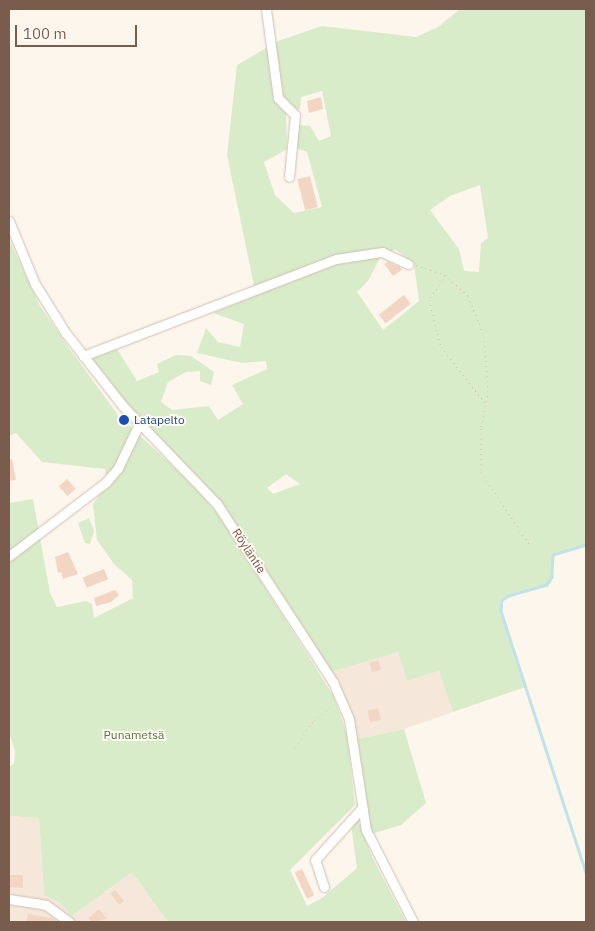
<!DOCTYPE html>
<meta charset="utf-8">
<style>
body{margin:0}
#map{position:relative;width:595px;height:931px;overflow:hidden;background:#fdf6ec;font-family:"IBM Plex Sans",sans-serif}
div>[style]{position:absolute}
.residential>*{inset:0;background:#f5e8da}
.green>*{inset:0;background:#d8ecc9}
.stream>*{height:2.5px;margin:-1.25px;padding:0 1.25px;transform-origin:1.25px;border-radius:1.25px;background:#bfe3e8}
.building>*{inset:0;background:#f3d5c3;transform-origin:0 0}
.path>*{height:1px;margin-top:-0.5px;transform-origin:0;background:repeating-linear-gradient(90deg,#d9b8a5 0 1px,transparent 0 5px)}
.roads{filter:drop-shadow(0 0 1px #d1beb0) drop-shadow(0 0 1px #d1beb0)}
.minor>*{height:9px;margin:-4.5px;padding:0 4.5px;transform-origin:4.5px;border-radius:4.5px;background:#fff}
.dots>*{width:14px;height:14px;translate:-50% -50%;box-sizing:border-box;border:2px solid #fffaf3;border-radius:50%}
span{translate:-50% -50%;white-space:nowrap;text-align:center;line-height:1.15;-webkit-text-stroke:4px #fffaf3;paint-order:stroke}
.transit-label{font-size:12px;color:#164399}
.left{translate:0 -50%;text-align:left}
.street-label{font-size:12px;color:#7a5c4d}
.park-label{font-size:12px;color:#537a41}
.frame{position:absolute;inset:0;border:10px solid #7a5c4d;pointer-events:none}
.scale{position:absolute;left:15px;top:25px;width:122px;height:22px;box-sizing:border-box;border:2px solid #7a5c4d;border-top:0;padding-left:6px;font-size:15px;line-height:18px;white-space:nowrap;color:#7a5c4d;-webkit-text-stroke:4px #fffaf3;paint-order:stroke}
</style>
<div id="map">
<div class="residential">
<i style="clip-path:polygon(398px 652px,407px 681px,439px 671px,453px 712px,404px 729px,353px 740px,327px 673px)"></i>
<i style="clip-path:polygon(9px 816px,39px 818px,44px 895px,59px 902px,72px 916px,132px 872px,168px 922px,9px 922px)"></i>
</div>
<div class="green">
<i style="clip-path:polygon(evenodd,460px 9px,586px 9px,586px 545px,553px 555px,552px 577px,547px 585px,511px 595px,502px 600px,501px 611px,525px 687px,453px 712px,439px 671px,407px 681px,398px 652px,327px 673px,234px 526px,84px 357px,114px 344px,137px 381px,159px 372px,157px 364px,176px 355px,191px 356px,214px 372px,211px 385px,200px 381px,200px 371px,186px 372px,168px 382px,161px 402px,172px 410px,209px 406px,218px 420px,243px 404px,232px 385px,267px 369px,266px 361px,242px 363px,197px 353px,206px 328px,218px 342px,240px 347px,244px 324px,213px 313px,256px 295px,227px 155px,237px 65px,278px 41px,322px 26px,416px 37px,438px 27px,460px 9px,322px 91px,331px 136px,319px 141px,310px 126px,299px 125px,296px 148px,307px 152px,322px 207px,294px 213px,275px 195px,264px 162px,287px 149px,286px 114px,300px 109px,301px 97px,322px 91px,460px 9px,480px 185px,488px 238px,481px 243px,479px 272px,464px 271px,459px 249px,430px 210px,450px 196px,480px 185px,460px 9px,395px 249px,414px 264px,419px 301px,383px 330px,357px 292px,368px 281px,380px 258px,395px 249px,460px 9px,286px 474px,300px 484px,273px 494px,267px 488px,286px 474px)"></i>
<i style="clip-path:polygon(9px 239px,40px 306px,66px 344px,118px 415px,197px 489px,221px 518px,334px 697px,347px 734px,355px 805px,290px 870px,307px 906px,322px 898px,357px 868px,351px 825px,358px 820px,373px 859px,406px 922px,168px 922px,132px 872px,72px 916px,59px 902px,44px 895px,39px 818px,9px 816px,9px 767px,14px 764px,15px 751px,9px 733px,9px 503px,33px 499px,50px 593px,57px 607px,86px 601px,92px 604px,94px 618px,133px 598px,132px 580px,114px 564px,97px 540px,93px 504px,107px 484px,105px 469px,42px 462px,16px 433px,9px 436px)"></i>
<i style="clip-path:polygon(89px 518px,94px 531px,90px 544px,85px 543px,78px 523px)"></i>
<i style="clip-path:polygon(404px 729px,426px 803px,401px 825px,368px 835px,353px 740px)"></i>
</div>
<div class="stream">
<i style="left:586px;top:545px;width:34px;rotate:163deg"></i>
<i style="left:553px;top:555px;width:22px;rotate:93deg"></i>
<i style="left:552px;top:577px;width:9px;rotate:122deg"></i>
<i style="left:547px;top:585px;width:37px;rotate:164deg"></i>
<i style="left:511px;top:595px;width:10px;rotate:151deg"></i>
<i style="left:502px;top:600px;width:11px;rotate:95deg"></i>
<i style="left:501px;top:611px;width:274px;rotate:72deg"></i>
</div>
<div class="building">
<i style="clip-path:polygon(321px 97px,323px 109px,309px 113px,307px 101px)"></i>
<i style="left:310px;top:176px;width:32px;height:13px;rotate:76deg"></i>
<i style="clip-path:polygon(388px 262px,400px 267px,402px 270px,393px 276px,384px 264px)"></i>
<i style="left:404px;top:295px;width:11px;height:32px;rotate:52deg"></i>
<i style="clip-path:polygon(9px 459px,12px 459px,16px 480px,9px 481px)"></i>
<i style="left:67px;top:479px;width:13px;height:11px;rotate:48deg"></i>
<i style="clip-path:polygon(68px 552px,78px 574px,63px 579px,61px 572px,58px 573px,55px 557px)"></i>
<i style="left:104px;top:569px;width:11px;height:23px;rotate:68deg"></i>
<i style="clip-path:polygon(115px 590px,119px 595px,111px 602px,96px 606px,94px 598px)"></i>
<i style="left:378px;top:660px;width:10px;height:9px;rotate:73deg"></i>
<i style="left:378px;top:708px;width:12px;height:11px;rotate:76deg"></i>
<i style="left:302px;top:869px;width:29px;height:8px;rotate:65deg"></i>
<i style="clip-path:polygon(10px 875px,23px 875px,23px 888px,9px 887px)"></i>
<i style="left:115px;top:890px;width:14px;height:6px;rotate:51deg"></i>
<i style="clip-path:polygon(99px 909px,107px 919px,92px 922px,88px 918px)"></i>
<i style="clip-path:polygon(28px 914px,52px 918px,57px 922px,27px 921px)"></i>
</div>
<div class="path">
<i style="left:416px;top:265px;width:31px;rotate:19deg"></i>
<i style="left:445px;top:275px;width:31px;rotate:42deg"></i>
<i style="left:468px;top:296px;width:43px;rotate:68.2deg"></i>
<i style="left:484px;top:336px;width:55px;rotate:85.8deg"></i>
<i style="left:488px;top:391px;width:38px;rotate:101deg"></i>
<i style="left:481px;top:428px;width:44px;rotate:90deg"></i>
<i style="left:481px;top:472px;width:87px;rotate:56.3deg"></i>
<i style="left:445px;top:276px;width:29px;rotate:124deg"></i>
<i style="left:429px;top:300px;width:49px;rotate:75.7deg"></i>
<i style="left:441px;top:347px;width:71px;rotate:51.8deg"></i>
<i style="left:295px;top:747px;width:33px;rotate:-55deg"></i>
<i style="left:314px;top:720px;width:24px;rotate:-38deg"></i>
</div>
<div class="roads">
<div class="minor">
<i style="left:266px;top:9px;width:90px;rotate:82.3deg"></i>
<i style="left:278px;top:98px;width:24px;rotate:45deg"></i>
<i style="left:295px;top:115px;width:62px;rotate:95.5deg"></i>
<i style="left:9px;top:221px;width:68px;rotate:67.6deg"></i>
<i style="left:35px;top:284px;width:57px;rotate:58deg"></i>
<i style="left:65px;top:332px;width:93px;rotate:52deg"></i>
<i style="left:122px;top:405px;width:137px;rotate:46.2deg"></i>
<i style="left:217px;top:504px;width:212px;rotate:56.9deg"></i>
<i style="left:333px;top:682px;width:40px;rotate:66.6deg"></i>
<i style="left:349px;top:719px;width:112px;rotate:81.3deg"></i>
<i style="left:366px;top:830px;width:103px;rotate:62.9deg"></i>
<i style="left:83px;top:356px;width:271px;rotate:-21deg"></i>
<i style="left:336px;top:259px;width:47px;rotate:-8.7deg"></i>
<i style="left:382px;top:252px;width:29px;rotate:25deg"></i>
<i style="left:9px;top:556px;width:122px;rotate:-37.3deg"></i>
<i style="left:106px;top:482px;width:18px;rotate:-49deg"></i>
<i style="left:118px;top:468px;width:49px;rotate:-64.5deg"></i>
<i style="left:324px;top:887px;width:28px;rotate:-108deg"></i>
<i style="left:315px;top:860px;width:69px;rotate:-48deg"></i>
<i style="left:9px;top:899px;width:37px;rotate:9deg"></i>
<i style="left:46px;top:905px;width:29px;rotate:36deg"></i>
</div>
</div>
<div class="dots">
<i style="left:124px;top:420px;background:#1a4fb4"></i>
</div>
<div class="transit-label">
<span class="left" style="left:134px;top:420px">Latapelto</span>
</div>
<div class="street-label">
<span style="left:249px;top:551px;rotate:57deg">Röyläntie</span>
</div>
<div class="park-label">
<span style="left:134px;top:735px">Punametsä</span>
</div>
<div class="frame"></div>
<div class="scale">100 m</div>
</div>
